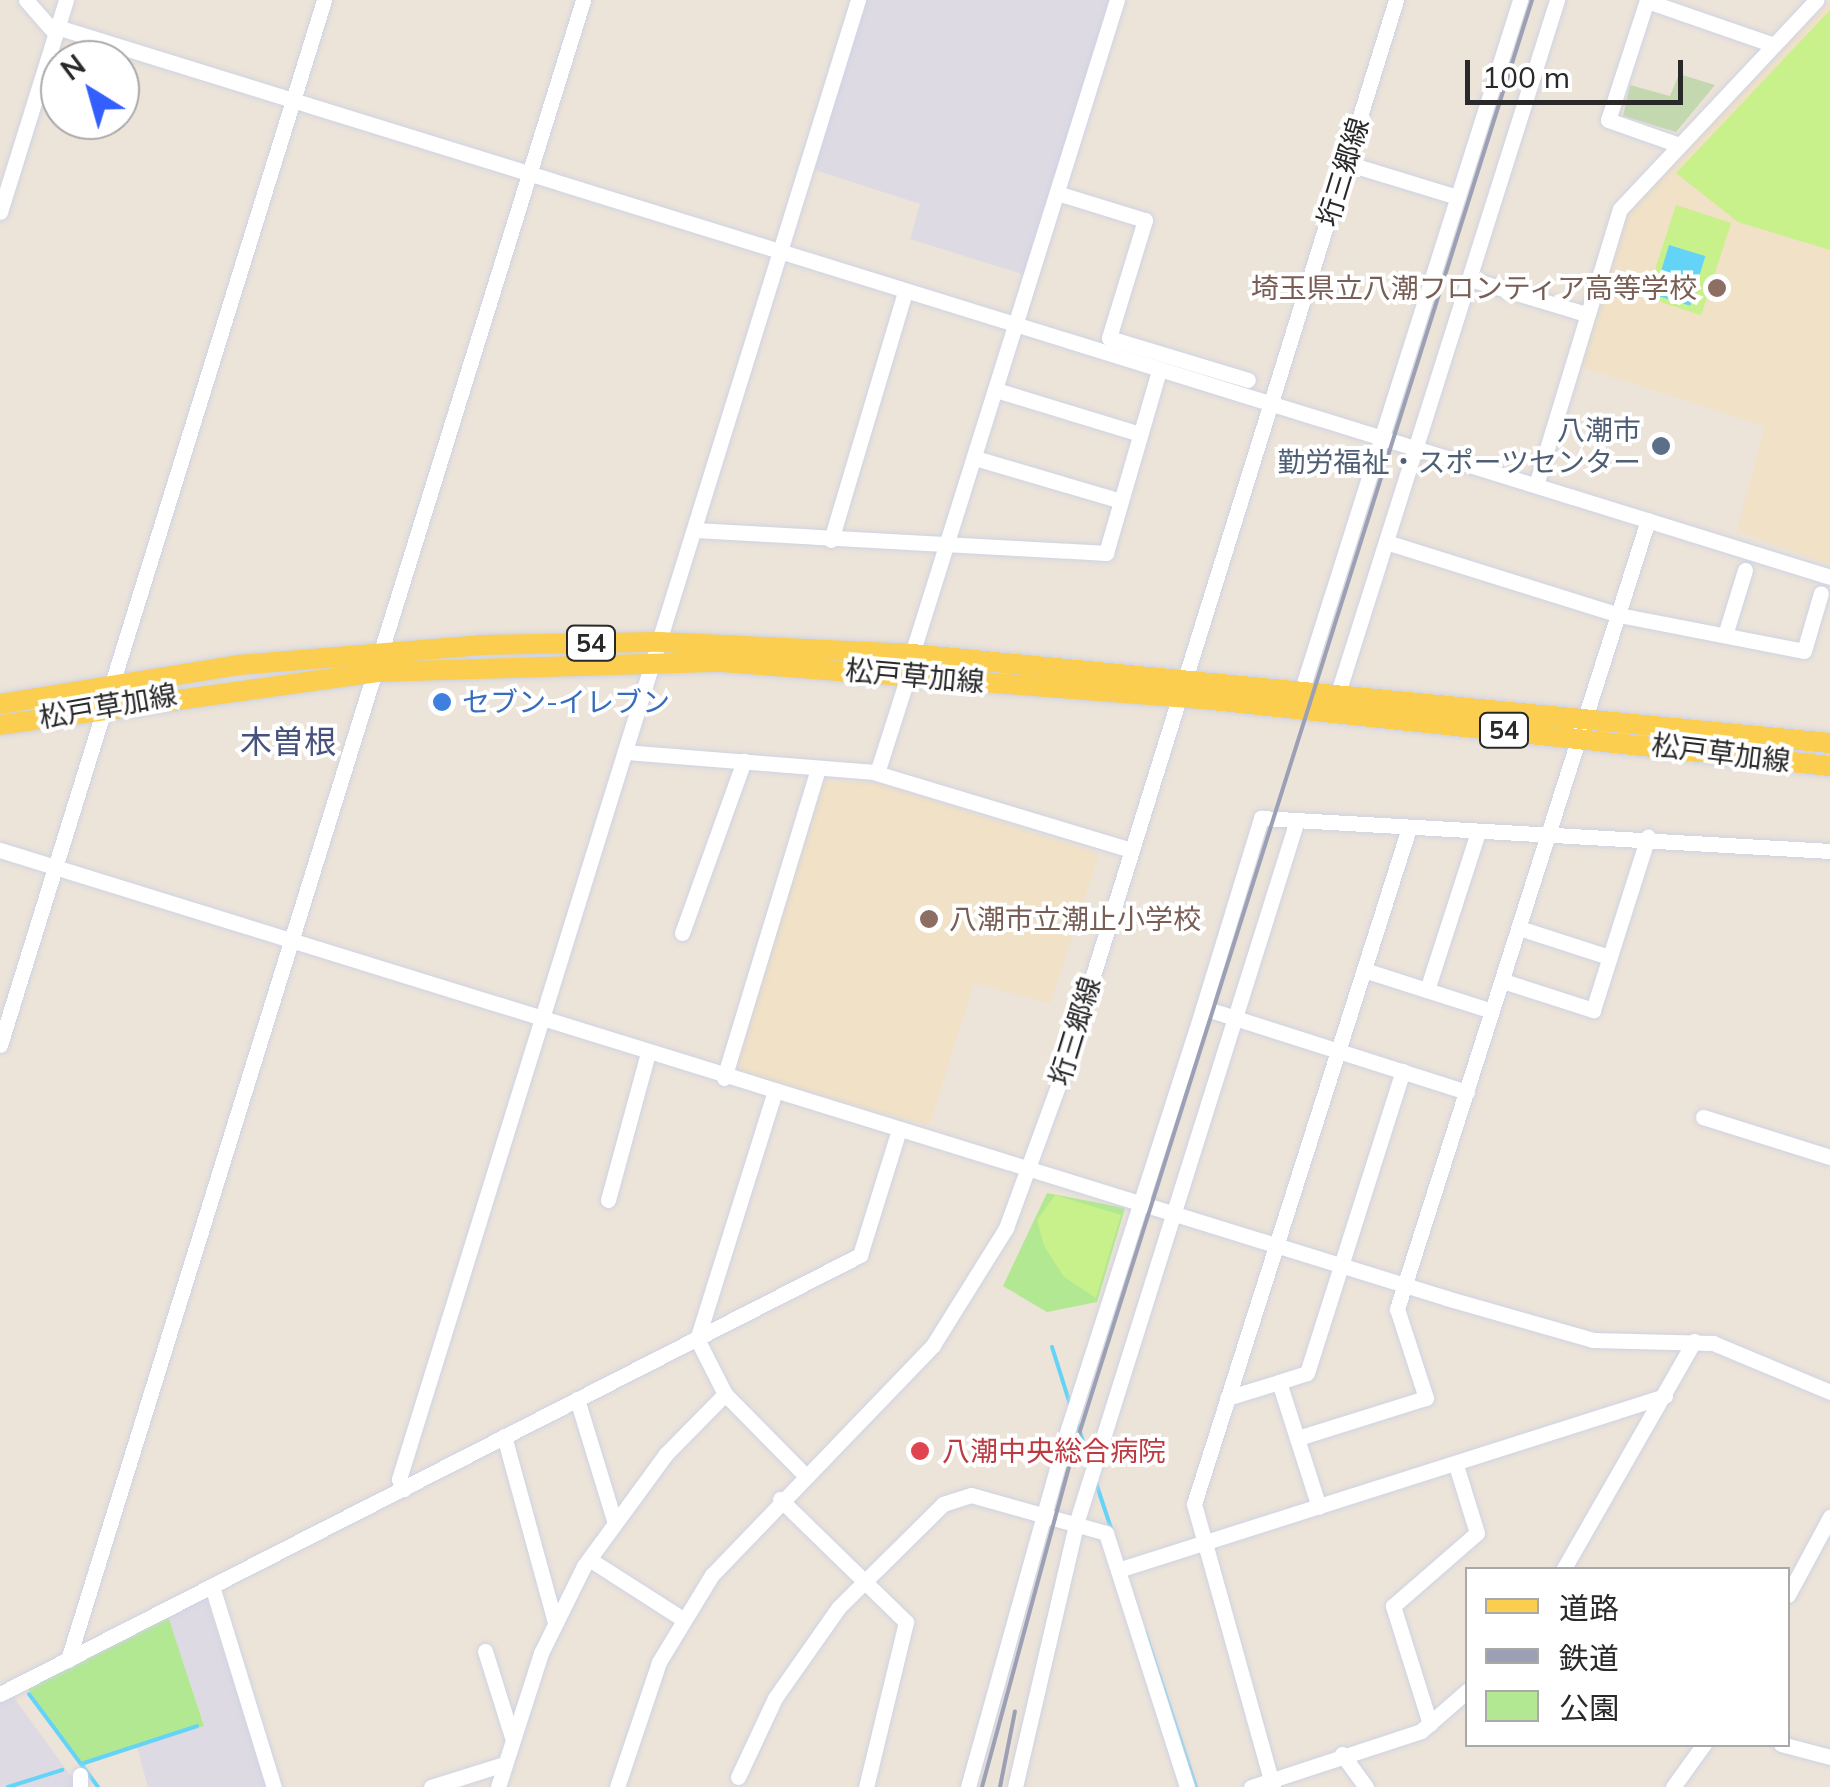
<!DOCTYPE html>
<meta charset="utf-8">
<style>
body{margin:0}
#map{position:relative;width:1830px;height:1787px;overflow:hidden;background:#ece3d9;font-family:Mulish,"Noto Sans JP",sans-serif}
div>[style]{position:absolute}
.industrial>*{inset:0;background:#dddae4}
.education>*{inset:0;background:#f0e1c7}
.green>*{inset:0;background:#b1e891}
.cemetery>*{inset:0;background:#c4d8af}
.pitch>*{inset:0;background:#c8f08b;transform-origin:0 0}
.water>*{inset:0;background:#63d4f7;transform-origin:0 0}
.stream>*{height:4px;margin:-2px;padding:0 2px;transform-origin:2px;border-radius:2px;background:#63d4f7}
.roads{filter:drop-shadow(0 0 2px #ced3e3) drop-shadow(0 0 2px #ced3e3)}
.minor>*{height:15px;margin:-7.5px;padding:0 7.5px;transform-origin:7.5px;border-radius:7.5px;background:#fff}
.major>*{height:20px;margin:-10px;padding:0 10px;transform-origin:10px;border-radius:10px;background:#fbce50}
.rail>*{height:4px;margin:-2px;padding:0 2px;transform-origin:2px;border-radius:2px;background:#9ca0b5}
.dots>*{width:28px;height:28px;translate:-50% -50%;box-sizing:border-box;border:5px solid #fff;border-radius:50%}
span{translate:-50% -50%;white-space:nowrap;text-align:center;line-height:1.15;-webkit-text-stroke:8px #fff;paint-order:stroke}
.shield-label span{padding:2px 8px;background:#fff;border:2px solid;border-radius:8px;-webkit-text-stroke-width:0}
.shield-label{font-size:25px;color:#292929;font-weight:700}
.street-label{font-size:28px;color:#292929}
.education-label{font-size:28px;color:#785e54}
.right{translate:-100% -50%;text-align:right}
.left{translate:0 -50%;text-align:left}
.service-label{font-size:28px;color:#4e5e75}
.shop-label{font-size:28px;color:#366cbe}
.health-label{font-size:28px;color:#be3a42}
.quarter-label{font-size:32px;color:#46517c}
.legend{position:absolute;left:1465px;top:1567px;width:325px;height:180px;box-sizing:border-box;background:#fff;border:2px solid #a9a9a9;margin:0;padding:12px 18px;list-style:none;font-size:30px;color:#292929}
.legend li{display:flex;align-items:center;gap:20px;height:50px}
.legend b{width:50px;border:2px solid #a9a9a9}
.north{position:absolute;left:40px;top:40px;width:100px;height:100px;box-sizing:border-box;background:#fff;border:2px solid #a9a9a9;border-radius:50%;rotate:323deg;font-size:28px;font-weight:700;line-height:40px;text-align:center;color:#292929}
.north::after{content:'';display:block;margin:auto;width:35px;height:45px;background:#335fff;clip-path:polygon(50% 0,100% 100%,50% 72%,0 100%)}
.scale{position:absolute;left:1465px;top:60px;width:218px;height:45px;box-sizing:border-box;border:5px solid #292929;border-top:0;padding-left:12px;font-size:30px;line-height:35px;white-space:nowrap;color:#292929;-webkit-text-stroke:8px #fff;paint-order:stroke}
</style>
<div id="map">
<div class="industrial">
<i style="clip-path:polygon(866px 0,1109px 0,1025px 275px,910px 239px,920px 204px,815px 170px)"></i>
<i style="clip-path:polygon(206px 1597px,267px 1787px,148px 1787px,137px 1747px,204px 1725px,168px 1616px)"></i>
<i style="clip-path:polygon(12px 1695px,73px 1779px,73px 1787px,0 1787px,0 1701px)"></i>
</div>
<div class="education">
<i style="clip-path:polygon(1830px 1px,1830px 565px,1737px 531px,1765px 426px,1578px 366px,1630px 209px)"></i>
<i style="clip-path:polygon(822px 782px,875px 782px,1099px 854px,1050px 1003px,974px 983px,929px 1126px,733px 1070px)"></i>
</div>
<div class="green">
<i style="clip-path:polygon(1047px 1193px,1125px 1208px,1097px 1302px,1047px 1312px,1003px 1286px)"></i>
<i style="clip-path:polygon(168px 1616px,204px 1726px,83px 1764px,27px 1688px)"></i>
</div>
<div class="cemetery">
<i style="clip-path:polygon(1679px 74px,1715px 85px,1676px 132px,1623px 116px,1630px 85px,1670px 96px)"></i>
</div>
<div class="pitch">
<i style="clip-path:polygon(1830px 10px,1830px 250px,1738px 222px,1676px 173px)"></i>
<i style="left:1676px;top:205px;width:58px;height:97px;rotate:18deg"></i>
<i style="clip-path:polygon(1055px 1195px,1121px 1215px,1096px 1298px,1064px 1277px,1044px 1246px,1037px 1220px)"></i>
</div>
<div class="water">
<i style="left:1669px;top:245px;width:38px;height:52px;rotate:17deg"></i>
</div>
<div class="stream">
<i style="left:1052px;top:1347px;width:60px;rotate:72.5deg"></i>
<i style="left:1077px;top:1423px;width:40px;rotate:72deg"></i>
<i style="left:1095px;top:1480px;width:51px;rotate:71.6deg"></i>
<i style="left:1145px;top:1632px;width:163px;rotate:71.8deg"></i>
<i style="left:29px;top:1694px;width:116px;rotate:53.4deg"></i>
<i style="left:81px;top:1764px;width:122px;rotate:-18.1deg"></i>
<i style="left:8px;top:1787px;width:57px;rotate:-17.5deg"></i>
</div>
<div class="roads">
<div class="minor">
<i style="left:26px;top:0;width:44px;rotate:48.7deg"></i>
<i style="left:1647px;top:0;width:126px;rotate:108deg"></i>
<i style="left:1608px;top:120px;width:75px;rotate:19.4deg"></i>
<i style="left:1647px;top:1px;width:134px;rotate:19.1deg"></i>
<i style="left:57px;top:27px;width:1856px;rotate:17.23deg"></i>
<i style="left:1346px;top:163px;width:116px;rotate:17deg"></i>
<i style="left:1057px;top:193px;width:92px;rotate:17.1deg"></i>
<i style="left:1145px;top:220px;width:123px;rotate:107deg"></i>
<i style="left:1109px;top:338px;width:145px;rotate:16.8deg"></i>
<i style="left:0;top:212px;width:222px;rotate:-72.7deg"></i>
<i style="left:1470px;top:279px;width:121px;rotate:16.8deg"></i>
<i style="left:996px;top:390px;width:151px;rotate:17deg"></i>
<i style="left:975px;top:458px;width:152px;rotate:16.4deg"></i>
<i style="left:1536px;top:485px;width:288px;rotate:-73.1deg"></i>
<i style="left:1620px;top:209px;width:287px;rotate:-46.8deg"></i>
<i style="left:695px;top:530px;width:412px;rotate:3.2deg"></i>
<i style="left:1106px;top:553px;width:191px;rotate:-73.8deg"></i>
<i style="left:831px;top:540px;width:260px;rotate:-73.4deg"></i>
<i style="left:1386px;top:542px;width:244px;rotate:17.4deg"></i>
<i style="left:1619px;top:615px;width:188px;rotate:11deg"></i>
<i style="left:1804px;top:651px;width:60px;rotate:-73.7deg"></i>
<i style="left:1725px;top:635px;width:68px;rotate:-72.9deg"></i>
<i style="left:912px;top:654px;width:685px;rotate:-72.6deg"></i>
<i style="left:1302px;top:689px;width:723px;rotate:-72.44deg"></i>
<i style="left:1338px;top:693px;width:727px;rotate:-72.46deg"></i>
<i style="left:625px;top:752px;width:249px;rotate:4.6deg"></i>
<i style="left:873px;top:772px;width:270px;rotate:16.8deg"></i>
<i style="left:877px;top:773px;width:105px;rotate:-72.3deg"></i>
<i style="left:0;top:850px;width:1514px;rotate:17.21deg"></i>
<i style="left:1446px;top:1298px;width:153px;rotate:15.9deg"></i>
<i style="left:1593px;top:1340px;width:120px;rotate:1.4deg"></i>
<i style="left:1713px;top:1343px;width:127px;rotate:22.7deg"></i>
<i style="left:1519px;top:928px;width:95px;rotate:17.9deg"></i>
<i style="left:682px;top:933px;width:183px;rotate:-70.2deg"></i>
<i style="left:1364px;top:970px;width:134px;rotate:17.8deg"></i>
<i style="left:1503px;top:981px;width:95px;rotate:17.9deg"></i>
<i style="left:1593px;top:1010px;width:182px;rotate:-72.4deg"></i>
<i style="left:1427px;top:990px;width:166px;rotate:-72.1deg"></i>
<i style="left:0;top:1045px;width:1094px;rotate:-72.77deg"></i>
<i style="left:724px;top:1078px;width:323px;rotate:-73.1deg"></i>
<i style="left:1467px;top:1092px;width:277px;rotate:-162.3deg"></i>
<i style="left:1203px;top:1008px;width:199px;rotate:-73deg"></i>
<i style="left:1261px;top:818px;width:570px;rotate:3.32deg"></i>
<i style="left:774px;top:1094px;width:257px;rotate:107.4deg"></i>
<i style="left:697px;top:1339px;width:62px;rotate:63deg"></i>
<i style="left:725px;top:1394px;width:112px;rotate:45.4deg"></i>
<i style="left:1703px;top:1117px;width:133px;rotate:17.5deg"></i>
<i style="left:608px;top:1200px;width:149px;rotate:-74.8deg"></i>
<i style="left:1279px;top:1382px;width:29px;rotate:-18deg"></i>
<i style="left:1307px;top:1373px;width:317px;rotate:-72.4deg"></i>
<i style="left:1227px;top:1398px;width:54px;rotate:-17.1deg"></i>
<i style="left:1279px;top:1382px;width:131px;rotate:72.3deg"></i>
<i style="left:577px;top:1399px;width:127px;rotate:73deg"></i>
<i style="left:504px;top:1436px;width:194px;rotate:74.7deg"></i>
<i style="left:1298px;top:1438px;width:134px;rotate:-17.4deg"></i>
<i style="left:1426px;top:1398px;width:94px;rotate:-108deg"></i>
<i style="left:1397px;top:1309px;width:828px;rotate:-72.35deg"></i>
<i style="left:404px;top:1489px;width:11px;rotate:-117deg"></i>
<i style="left:399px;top:1479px;width:1549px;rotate:-72.76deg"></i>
<i style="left:780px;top:1499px;width:176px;rotate:44.3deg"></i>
<i style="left:906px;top:1622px;width:170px;rotate:103.6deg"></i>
<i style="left:589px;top:1559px;width:112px;rotate:32.6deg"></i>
<i style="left:1118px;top:1570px;width:574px;rotate:-17.65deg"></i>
<i style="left:1563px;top:1570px;width:264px;rotate:-60.2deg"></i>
<i style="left:212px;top:1586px;width:210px;rotate:72.9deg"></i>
<i style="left:1788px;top:1595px;width:89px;rotate:-61.7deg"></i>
<i style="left:485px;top:1651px;width:90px;rotate:72.6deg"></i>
<i style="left:68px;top:1660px;width:1738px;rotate:-72.76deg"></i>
<i style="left:0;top:1694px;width:966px;rotate:-27.04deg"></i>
<i style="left:860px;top:1255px;width:131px;rotate:-72.7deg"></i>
<i style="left:1430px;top:1724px;width:124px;rotate:-107.4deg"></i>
<i style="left:1393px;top:1606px;width:111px;rotate:-41deg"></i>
<i style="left:1477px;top:1533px;width:71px;rotate:-107.2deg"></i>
<i style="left:1781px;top:1744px;width:51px;rotate:14.9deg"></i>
<i style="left:1342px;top:1754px;width:41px;rotate:54deg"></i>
<i style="left:80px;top:1775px;width:12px;rotate:90deg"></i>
<i style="left:738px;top:1777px;width:87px;rotate:-64.9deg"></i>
<i style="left:775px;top:1698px;width:111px;rotate:-54.9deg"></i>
<i style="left:839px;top:1607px;width:146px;rotate:-44.7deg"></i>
<i style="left:943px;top:1504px;width:29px;rotate:-18deg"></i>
<i style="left:971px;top:1495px;width:140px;rotate:15.7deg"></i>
<i style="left:1106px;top:1533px;width:267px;rotate:72.3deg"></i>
<i style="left:431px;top:1787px;width:77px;rotate:-17.5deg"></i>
<i style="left:498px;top:1787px;width:141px;rotate:-72.2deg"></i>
<i style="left:541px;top:1653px;width:97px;rotate:-63.7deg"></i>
<i style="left:584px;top:1566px;width:139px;rotate:-53.8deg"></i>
<i style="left:666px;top:1454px;width:84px;rotate:-45.5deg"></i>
<i style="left:617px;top:1787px;width:132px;rotate:-71.4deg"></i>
<i style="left:659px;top:1662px;width:102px;rotate:-58.7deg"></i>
<i style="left:712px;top:1575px;width:319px;rotate:-46.1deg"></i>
<i style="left:933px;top:1345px;width:138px;rotate:-58deg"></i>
<i style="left:1006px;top:1228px;width:166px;rotate:-69.9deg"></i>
<i style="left:1063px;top:1072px;width:1123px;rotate:-72.74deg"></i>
<i style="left:968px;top:1787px;width:372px;rotate:-74.4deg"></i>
<i style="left:1068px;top:1429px;width:442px;rotate:-72.2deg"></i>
<i style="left:1015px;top:1787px;width:270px;rotate:-76.9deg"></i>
<i style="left:1076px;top:1524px;width:738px;rotate:-72.57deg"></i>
<i style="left:1251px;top:1787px;width:179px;rotate:-18.2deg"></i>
<i style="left:1421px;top:1731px;width:62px;rotate:-41.1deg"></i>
<i style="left:1273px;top:1787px;width:294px;rotate:-105.6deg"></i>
<i style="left:1194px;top:1504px;width:706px;rotate:-72.36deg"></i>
<i style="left:1673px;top:1787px;width:53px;rotate:-54.2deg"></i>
</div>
<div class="major">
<i style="left:0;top:704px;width:242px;rotate:-9.3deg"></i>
<i style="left:239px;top:665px;width:242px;rotate:-4.7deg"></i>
<i style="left:480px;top:645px;width:179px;rotate:-1deg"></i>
<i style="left:659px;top:642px;width:253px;rotate:2.7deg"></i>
<i style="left:912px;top:654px;width:922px;rotate:5.54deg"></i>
<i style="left:0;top:725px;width:380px;rotate:-8deg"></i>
<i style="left:376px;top:672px;width:346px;rotate:-1.7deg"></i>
<i style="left:722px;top:662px;width:491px;rotate:4.4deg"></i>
<i style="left:1212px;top:700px;width:622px;rotate:6.1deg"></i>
</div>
</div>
<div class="rail">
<i style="left:982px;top:1787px;width:346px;rotate:-74.8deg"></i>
<i style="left:1073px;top:1453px;width:1524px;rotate:-72.47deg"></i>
<i style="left:1000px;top:1787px;width:77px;rotate:-78.8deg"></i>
</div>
<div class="dots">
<i style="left:1717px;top:288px;background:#8d6e63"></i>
<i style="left:1661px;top:446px;background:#5c6f8a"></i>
<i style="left:442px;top:702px;background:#3f7fe0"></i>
<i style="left:929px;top:919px;background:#8d6e63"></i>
<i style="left:920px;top:1451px;background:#e0444e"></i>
</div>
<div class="shield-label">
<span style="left:591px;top:643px">54</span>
<span style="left:1504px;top:730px">54</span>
</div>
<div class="street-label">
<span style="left:1343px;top:172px;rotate:-73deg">垳三郷線</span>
<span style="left:915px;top:676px;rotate:5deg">松戸草加線</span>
<span style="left:108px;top:706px;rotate:-10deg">松戸草加線</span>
<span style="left:1721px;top:753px;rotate:7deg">松戸草加線</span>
<span style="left:1075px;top:1031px;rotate:-73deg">垳三郷線</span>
</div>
<div class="education-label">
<span class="right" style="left:1697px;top:288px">埼玉県立八潮フロンティア高等学校</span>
<span class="left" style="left:949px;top:919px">八潮市立潮止小学校</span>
</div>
<div class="service-label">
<span class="right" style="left:1641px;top:446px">八潮市<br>勤労福祉・スポーツセンター</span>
</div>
<div class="shop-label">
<span class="left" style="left:462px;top:702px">セブン-イレブン</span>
</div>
<div class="health-label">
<span class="left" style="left:942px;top:1451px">八潮中央総合病院</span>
</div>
<div class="quarter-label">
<span style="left:288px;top:741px">木曽根</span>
</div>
<ul class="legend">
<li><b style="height:12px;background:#fbce50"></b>道路</li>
<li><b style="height:12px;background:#9ca0b5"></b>鉄道</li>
<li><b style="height:28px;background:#b1e891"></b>公園</li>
</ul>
<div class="north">N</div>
<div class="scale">100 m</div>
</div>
